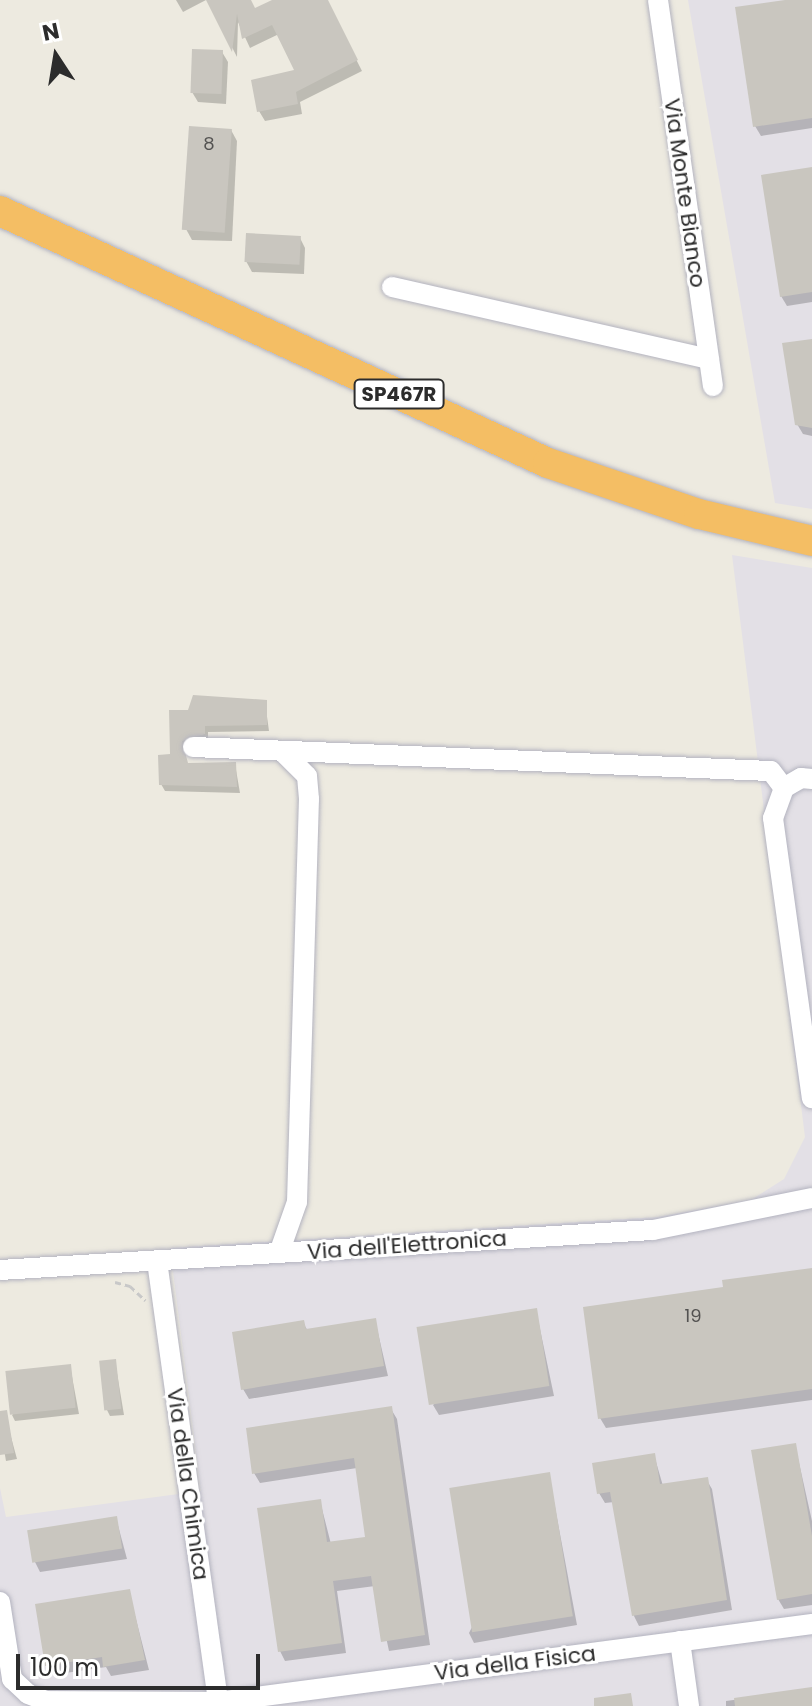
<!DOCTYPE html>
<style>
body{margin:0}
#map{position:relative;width:812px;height:1706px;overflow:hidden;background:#edeae0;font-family:Poppins,sans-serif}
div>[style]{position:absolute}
.industrial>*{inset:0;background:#e3e0e6}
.shadow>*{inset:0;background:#0003}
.building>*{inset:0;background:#c9c6bf;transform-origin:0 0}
.path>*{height:3px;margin-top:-1.5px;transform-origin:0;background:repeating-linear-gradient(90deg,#c8c8c8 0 6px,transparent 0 10px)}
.roads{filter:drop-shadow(0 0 2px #b3b3bf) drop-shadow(0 0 2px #b3b3bf)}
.minor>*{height:20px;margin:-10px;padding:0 10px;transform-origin:10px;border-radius:10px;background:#fff}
.highway>*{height:30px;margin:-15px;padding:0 15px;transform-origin:15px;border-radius:15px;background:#f4be64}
span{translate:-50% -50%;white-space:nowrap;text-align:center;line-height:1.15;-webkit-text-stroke:6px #fff;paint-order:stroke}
.number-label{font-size:18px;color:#535251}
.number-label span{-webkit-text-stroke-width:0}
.shield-label span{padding:2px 6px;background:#fff;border:2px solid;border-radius:6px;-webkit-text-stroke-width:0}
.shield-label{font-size:20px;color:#2c2c2c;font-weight:700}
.street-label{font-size:22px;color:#2c2c2c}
.north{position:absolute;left:16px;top:16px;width:80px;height:80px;-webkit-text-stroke:6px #fff;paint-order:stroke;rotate:348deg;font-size:22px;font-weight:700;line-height:32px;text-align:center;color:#2c2c2c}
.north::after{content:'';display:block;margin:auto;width:28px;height:36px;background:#2c2c2c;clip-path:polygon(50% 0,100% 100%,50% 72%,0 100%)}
.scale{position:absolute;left:16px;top:1654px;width:244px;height:36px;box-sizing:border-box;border:4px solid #2c2c2c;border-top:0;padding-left:10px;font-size:24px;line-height:28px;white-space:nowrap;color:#2c2c2c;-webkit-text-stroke:6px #fff;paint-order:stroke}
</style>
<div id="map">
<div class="industrial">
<i style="clip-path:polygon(688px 0,812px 0,812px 509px,775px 503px)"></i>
<i style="clip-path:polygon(732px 555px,812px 568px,812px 1706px,0 1706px,0 1488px,6px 1517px,201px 1491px,170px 1248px,658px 1217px,751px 1200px,784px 1179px,805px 1137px)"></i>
</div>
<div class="shadow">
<i style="clip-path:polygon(176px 0,206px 0,183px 12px)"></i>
<i style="clip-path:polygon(208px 0,248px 0,255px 11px,277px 0,326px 0,362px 71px,300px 102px,302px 114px,265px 121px,259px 111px,297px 72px,279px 34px,250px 48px,238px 22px,237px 57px)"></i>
<i style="clip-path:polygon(799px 0,812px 0,812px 128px,761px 136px,755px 126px)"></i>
<i style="clip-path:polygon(222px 52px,228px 62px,226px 104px,198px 102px,192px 92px)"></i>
<i style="clip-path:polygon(231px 130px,237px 141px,232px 241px,192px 240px,186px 229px)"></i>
<i style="clip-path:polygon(812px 169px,812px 302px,787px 306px,781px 296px)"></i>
<i style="clip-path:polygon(300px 238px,305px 248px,304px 274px,252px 272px,246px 261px)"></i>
<i style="clip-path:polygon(812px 341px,812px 436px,803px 434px,797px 424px)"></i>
<i style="clip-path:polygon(265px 702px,269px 731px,208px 732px,208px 741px,184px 747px,187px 765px,235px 764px,240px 793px,165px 791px,161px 784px,172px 756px,171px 712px)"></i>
<i style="clip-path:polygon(812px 1270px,812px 1400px,606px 1428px,600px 1418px,726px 1289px)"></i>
<i style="clip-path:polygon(536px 1310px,554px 1396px,439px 1415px,433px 1405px)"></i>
<i style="clip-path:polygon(375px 1320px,388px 1376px,249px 1399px,243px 1389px,303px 1323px,308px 1331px)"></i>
<i style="clip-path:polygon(115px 1361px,124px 1415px,110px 1416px,107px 1410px)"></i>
<i style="clip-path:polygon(70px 1366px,79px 1414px,15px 1421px,12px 1415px)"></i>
<i style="clip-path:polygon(391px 1409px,397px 1419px,430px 1645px,389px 1651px,375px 1586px,337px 1591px,346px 1653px,285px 1661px,280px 1651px,320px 1501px,331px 1544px,368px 1538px,357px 1468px,260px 1483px,254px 1473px)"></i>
<i style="clip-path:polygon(8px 1426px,17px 1459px,6px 1461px,0 1427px)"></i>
<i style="clip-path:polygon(795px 1445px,812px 1521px,812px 1605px,784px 1609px,778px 1599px)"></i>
<i style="clip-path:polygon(654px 1455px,663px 1486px,706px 1479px,712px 1489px,732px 1610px,639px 1626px,634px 1616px,614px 1502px,605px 1503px,599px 1493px)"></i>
<i style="clip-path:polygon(549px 1475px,577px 1625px,474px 1643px,469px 1633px)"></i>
<i style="clip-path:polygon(116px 1518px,127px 1559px,40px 1572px,35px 1562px)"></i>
<i style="clip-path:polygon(129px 1592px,149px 1670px,111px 1676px,106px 1667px,52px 1675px,47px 1665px)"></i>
<i style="clip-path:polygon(812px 1689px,812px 1706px,726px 1706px,726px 1701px)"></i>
</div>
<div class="building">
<i style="clip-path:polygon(206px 0,251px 0,255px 8px,272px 0,328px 0,358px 60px,296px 92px,298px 104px,257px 112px,251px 80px,294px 70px,272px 25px,242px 39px,237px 14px,232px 52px)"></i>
<i style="clip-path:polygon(785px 0,812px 0,812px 118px,753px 127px,735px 7px)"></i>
<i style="left:192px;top:49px;width:31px;height:44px;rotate:2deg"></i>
<i style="left:189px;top:126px;width:43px;height:104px;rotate:4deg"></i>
<i style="clip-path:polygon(812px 167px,812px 292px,780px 297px,761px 175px)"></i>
<i style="left:246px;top:233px;width:55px;height:29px;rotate:3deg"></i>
<i style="clip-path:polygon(812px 339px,812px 428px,795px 425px,782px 343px)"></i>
<i style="clip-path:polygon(193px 695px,267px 700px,267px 725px,205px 726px,205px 734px,182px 741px,188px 763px,236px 762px,237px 787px,159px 785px,158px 755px,170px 754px,169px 710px,188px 710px)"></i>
<i style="clip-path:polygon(812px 1268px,812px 1389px,598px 1419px,583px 1307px,723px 1287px,722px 1280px)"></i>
<i style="left:537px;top:1308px;width:79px;height:122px;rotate:81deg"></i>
<i style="clip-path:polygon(376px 1318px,384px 1366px,241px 1390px,232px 1332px,304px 1320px,306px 1329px)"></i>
<i style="left:116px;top:1359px;width:50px;height:17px;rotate:84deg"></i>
<i style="left:71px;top:1364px;width:44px;height:66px;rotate:84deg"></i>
<i style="clip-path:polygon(392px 1406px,425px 1635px,381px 1642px,371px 1576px,333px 1581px,342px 1643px,278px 1652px,257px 1508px,321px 1499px,327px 1542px,365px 1537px,354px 1458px,252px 1474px,246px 1428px)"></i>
<i style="clip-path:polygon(7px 1410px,14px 1453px,0 1455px,0 1411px)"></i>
<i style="clip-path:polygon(796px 1443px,812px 1536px,812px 1594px,777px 1600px,751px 1450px)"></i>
<i style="clip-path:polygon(655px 1453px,660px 1484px,708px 1477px,727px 1600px,632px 1616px,610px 1492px,597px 1494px,592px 1463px)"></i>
<i style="left:550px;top:1472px;width:146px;height:102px;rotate:81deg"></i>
<i style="left:117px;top:1516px;width:33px;height:91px;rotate:81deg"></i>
<i style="clip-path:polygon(130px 1589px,145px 1660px,103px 1667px,102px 1657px,45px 1666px,35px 1604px)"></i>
<i style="clip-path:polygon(812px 1687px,812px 1706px,735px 1706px,734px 1698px)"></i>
<i style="clip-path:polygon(631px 1693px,633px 1706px,594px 1706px,594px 1698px)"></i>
</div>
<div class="path">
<i style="left:115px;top:1282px;width:16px;rotate:15deg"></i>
<i style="left:130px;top:1286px;width:21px;rotate:43deg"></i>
</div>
<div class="roads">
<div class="minor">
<i style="left:658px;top:0;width:390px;rotate:81.9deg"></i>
<i style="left:392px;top:287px;width:325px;rotate:12.8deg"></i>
<i style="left:193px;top:747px;width:578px;rotate:2.38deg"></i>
<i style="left:771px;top:771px;width:21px;rotate:53deg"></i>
<i style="left:812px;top:779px;width:11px;rotate:-175deg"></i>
<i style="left:801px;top:778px;width:20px;rotate:150deg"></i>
<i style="left:784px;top:788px;width:32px;rotate:110deg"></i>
<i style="left:773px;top:818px;width:283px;rotate:82.1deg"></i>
<i style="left:279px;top:1253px;width:54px;rotate:-70.6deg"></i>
<i style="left:297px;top:1202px;width:403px;rotate:-88.3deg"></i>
<i style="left:309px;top:799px;width:23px;rotate:-95deg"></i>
<i style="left:307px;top:776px;width:31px;rotate:-135deg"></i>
<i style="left:157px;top:1261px;width:449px;rotate:82.1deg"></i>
<i style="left:0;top:1270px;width:654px;rotate:-3.51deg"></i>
<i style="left:653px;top:1230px;width:162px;rotate:-11.4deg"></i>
<i style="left:0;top:1602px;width:78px;rotate:81.1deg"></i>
<i style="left:12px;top:1679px;width:22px;rotate:43deg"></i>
<i style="left:28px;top:1694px;width:19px;rotate:21deg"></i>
<i style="left:46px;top:1701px;width:172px;rotate:0.3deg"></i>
<i style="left:218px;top:1702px;width:599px;rotate:-7.48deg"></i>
<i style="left:680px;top:1641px;width:66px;rotate:82.1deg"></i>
</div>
<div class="highway">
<i style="left:0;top:211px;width:603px;rotate:24.7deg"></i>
<i style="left:548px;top:463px;width:159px;rotate:18.7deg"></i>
<i style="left:699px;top:514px;width:116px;rotate:13.4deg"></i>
</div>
</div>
<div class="number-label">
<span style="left:209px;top:144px">8</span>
<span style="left:693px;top:1316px">19</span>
</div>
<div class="shield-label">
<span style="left:399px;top:394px">SP467R</span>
</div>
<div class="street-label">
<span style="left:685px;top:193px;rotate:82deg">Via Monte Bianco</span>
<span style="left:407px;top:1245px;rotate:-4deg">Via dell'Elettronica</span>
<span style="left:188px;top:1484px;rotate:82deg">Via della Chimica</span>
<span style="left:515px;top:1663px;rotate:-7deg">Via della Fisica</span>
</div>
<div class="north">N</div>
<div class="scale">100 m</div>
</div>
